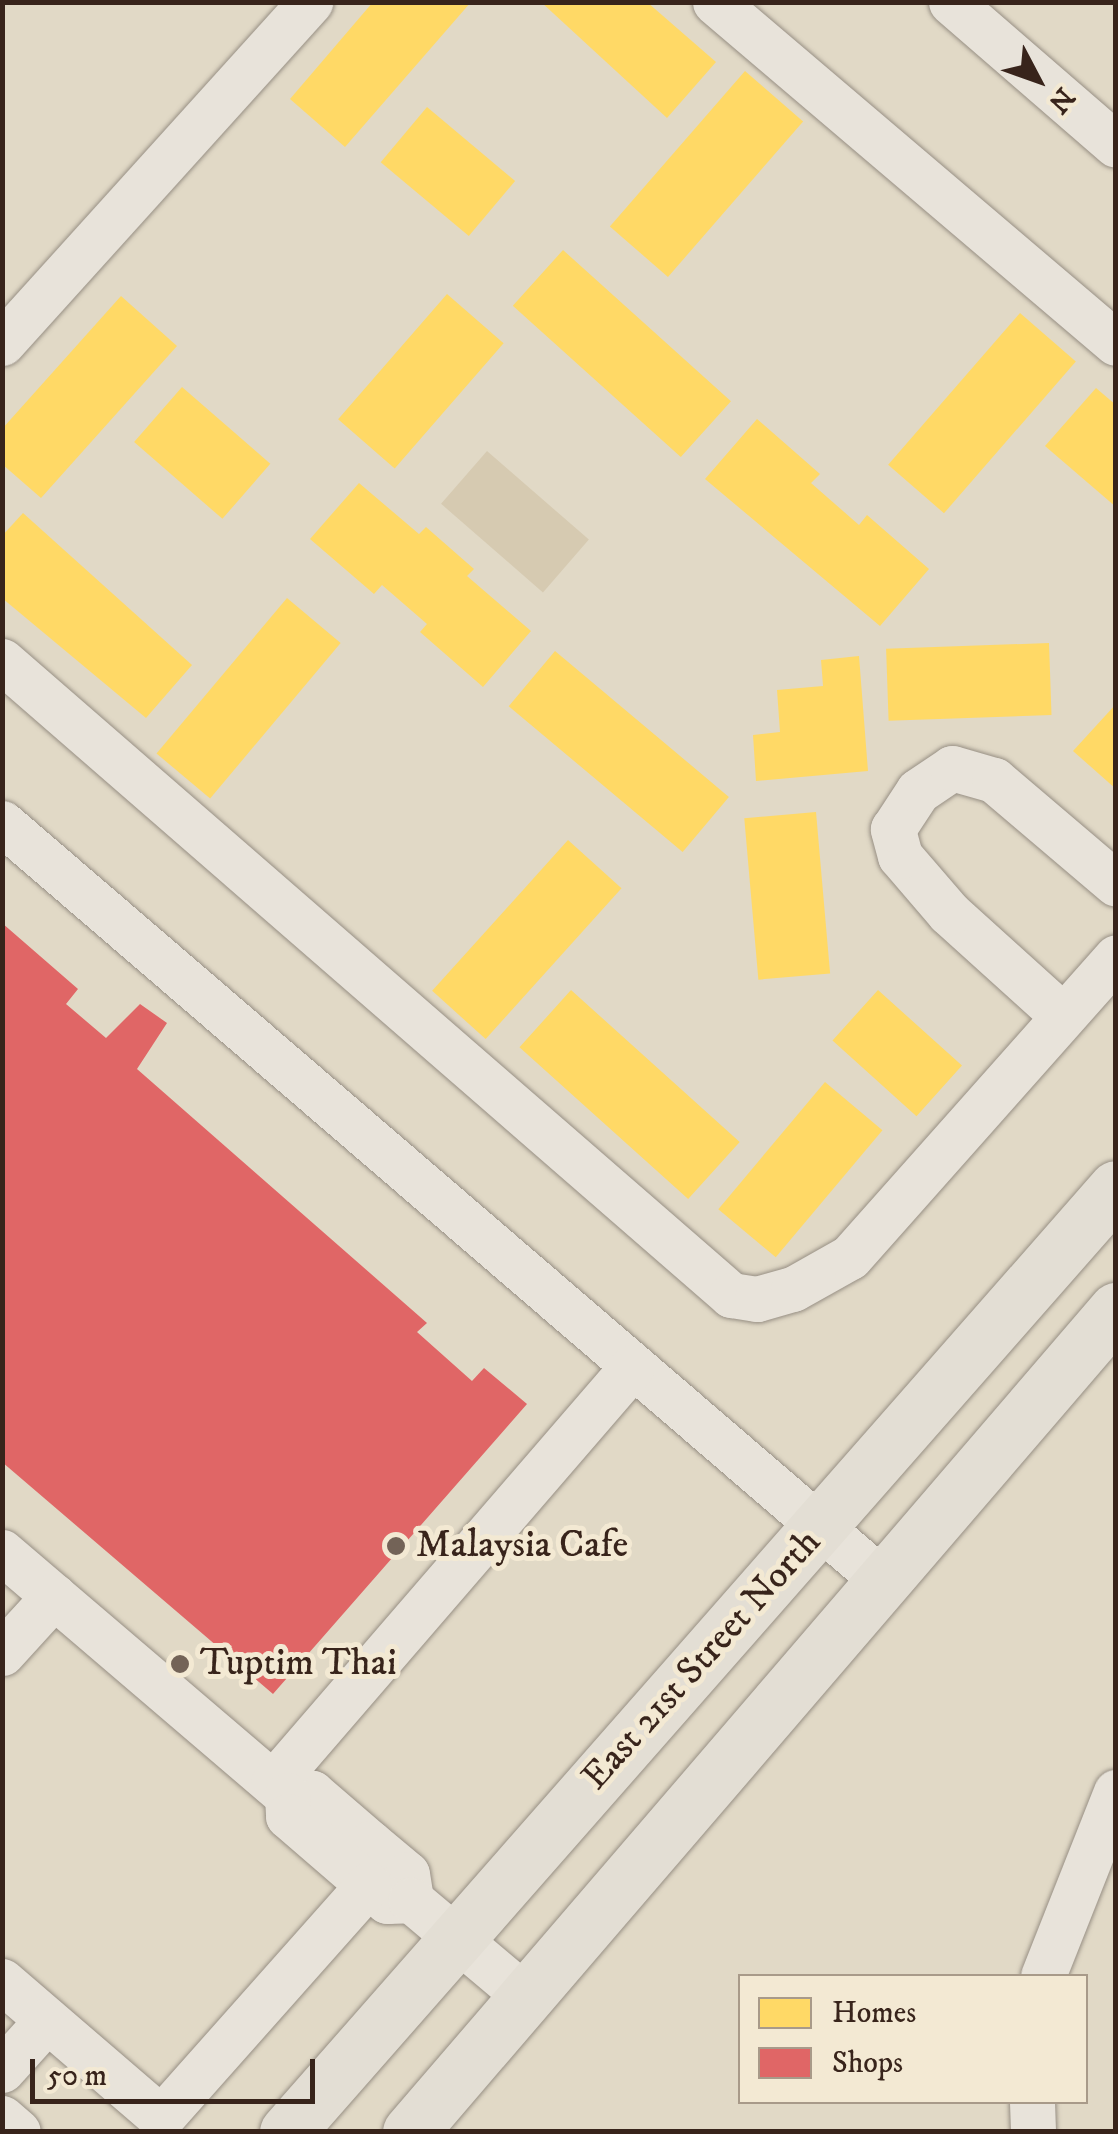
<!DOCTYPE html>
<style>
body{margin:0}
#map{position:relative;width:1118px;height:2134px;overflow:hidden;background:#e1d9c6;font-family:"IM FELL DW Pica",serif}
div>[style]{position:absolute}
.green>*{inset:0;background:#d6cab1;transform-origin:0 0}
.homes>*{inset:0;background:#ffd966;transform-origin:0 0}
.shops>*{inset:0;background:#e06666}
.roads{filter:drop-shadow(0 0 2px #978f84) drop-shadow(0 0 2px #978f84)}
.minor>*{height:45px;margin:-22.5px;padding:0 22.5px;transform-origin:22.5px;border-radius:22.5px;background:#e8e3da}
.major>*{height:55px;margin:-27.5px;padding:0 27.5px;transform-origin:27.5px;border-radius:27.5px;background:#e3ded4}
.dots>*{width:28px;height:28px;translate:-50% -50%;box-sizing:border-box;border:5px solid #f3e9d3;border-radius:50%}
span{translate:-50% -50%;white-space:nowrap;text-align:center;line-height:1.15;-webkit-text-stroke:10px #f3e9d3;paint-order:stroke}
.poi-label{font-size:38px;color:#38241b}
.left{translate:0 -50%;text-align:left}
.street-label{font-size:38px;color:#38241b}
.frame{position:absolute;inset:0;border:5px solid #38241b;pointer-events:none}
.legend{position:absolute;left:738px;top:1974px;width:350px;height:130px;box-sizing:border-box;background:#f3e9d3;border:2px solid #a89a89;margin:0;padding:12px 18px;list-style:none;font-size:30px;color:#38241b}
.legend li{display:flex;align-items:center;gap:20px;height:50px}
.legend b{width:50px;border:2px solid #a89a89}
.north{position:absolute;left:988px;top:30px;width:100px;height:100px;-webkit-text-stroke:8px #f3e9d3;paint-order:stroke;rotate:131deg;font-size:28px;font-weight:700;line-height:40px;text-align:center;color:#38241b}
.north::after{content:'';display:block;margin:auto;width:35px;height:45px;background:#38241b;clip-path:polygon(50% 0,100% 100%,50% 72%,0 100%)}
.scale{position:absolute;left:30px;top:2059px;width:285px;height:45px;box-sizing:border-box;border:5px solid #38241b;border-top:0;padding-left:12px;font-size:30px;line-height:35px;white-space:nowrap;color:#38241b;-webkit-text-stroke:8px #f3e9d3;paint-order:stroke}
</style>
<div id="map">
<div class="green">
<i style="left:487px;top:451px;width:135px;height:70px;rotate:41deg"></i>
</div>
<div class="homes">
<i style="clip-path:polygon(373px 2px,471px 2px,345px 147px,290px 99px)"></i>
<i style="clip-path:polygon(541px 2px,647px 2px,716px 62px,667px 118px)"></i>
<i style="left:745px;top:71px;width:77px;height:206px;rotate:41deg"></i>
<i style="left:427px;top:107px;width:115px;height:72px;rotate:40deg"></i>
<i style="left:563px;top:250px;width:226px;height:75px;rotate:42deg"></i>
<i style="left:447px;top:294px;width:75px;height:166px;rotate:41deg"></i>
<i style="clip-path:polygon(121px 296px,177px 346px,41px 498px,2px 464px,2px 429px)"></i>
<i style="left:1020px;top:313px;width:74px;height:201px;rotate:41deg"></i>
<i style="left:182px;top:387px;width:117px;height:73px;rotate:41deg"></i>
<i style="clip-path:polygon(1096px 388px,1116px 405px,1116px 507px,1045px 446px)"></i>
<i style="clip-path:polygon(757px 419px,820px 474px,811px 483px,859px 525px,867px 515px,929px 569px,880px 626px,705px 479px)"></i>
<i style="clip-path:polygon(359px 483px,419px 534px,426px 527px,474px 569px,467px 576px,531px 631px,483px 687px,420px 632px,427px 624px,382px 585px,374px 594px,310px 539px)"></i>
<i style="clip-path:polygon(23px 513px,192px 665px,146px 718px,2px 598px,2px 536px)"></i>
<i style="left:287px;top:598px;width:70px;height:203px;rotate:40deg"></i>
<i style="left:1049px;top:643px;width:72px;height:163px;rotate:88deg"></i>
<i style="left:555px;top:651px;width:227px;height:72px;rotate:40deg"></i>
<i style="clip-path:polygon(859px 656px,868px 771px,756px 781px,753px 735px,780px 732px,777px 690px,823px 686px,821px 660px)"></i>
<i style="clip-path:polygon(1116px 704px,1116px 789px,1073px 751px)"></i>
<i style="left:816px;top:812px;width:162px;height:72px;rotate:85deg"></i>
<i style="left:568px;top:840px;width:72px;height:203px;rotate:42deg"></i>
<i style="left:571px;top:990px;width:227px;height:77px;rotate:42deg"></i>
<i style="left:878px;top:990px;width:113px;height:68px;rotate:42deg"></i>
<i style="left:825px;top:1082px;width:75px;height:166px;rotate:40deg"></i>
</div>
<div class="shops">
<i style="clip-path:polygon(2px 923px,78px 989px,66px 1004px,106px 1038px,140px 1004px,167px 1023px,137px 1069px,427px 1323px,417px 1332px,472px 1381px,484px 1368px,527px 1404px,273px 1694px,2px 1462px)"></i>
</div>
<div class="roads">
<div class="minor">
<i style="left:715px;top:2px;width:526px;rotate:40.38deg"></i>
<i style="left:951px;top:2px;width:218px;rotate:40.9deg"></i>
<i style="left:2px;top:343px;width:460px;rotate:-47.9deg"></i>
<i style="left:2px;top:661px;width:966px;rotate:41.01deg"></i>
<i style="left:731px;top:1295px;width:26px;rotate:9deg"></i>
<i style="left:757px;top:1299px;width:37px;rotate:-16deg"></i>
<i style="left:793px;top:1289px;width:65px;rotate:-29.3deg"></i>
<i style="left:850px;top:1257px;width:401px;rotate:-48.4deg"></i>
<i style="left:2px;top:823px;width:1161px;rotate:40.7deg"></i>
<i style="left:1063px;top:1016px;width:154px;rotate:-137.9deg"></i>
<i style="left:949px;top:913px;width:75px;rotate:-130.7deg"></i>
<i style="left:900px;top:856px;width:28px;rotate:-105deg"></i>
<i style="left:893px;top:829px;width:45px;rotate:-56.7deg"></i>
<i style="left:918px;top:791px;width:41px;rotate:-34.1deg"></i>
<i style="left:952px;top:768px;width:44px;rotate:15.9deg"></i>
<i style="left:994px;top:780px;width:160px;rotate:40.4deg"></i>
<i style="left:2px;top:1552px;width:375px;rotate:40.5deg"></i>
<i style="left:287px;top:1795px;width:25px;rotate:-5deg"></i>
<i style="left:312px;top:1793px;width:77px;rotate:40.8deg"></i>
<i style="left:370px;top:1843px;width:48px;rotate:40deg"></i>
<i style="left:407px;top:1874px;width:26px;rotate:81deg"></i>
<i style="left:2px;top:1653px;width:77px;rotate:-47.6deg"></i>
<i style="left:273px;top:1783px;width:549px;rotate:-49.21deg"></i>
<i style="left:287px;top:1795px;width:21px;rotate:87deg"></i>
<i style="left:288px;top:1816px;width:106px;rotate:40.8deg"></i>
<i style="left:368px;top:1885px;width:25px;rotate:40deg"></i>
<i style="left:387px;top:1901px;width:24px;rotate:-2deg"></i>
<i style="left:411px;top:1900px;width:149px;rotate:40.1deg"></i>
<i style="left:1043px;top:1976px;width:198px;rotate:-68.4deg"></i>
<i style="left:2px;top:1981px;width:210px;rotate:40.7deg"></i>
<i style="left:161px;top:2118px;width:312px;rotate:-48.4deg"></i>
<i style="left:2px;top:2070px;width:67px;rotate:-48deg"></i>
<i style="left:1032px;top:2102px;width:30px;rotate:88deg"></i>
<i style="left:2px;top:2118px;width:21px;rotate:41deg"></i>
</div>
<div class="major">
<i style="left:287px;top:2132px;width:1256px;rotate:-48.71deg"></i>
<i style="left:410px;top:2132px;width:1084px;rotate:-49.34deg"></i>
</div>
</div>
<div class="dots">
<i style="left:396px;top:1546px;background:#736357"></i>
<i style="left:180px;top:1664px;background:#736357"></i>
</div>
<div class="poi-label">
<span class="left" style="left:416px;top:1546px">Malaysia Cafe</span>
<span class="left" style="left:200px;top:1664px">Tuptim Thai</span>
</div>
<div class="street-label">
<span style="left:702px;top:1660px;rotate:-48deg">East 21st Street North</span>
</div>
<div class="frame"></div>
<ul class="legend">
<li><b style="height:28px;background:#ffd966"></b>Homes</li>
<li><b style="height:28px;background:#e06666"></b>Shops</li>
</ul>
<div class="north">N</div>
<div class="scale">50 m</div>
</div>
